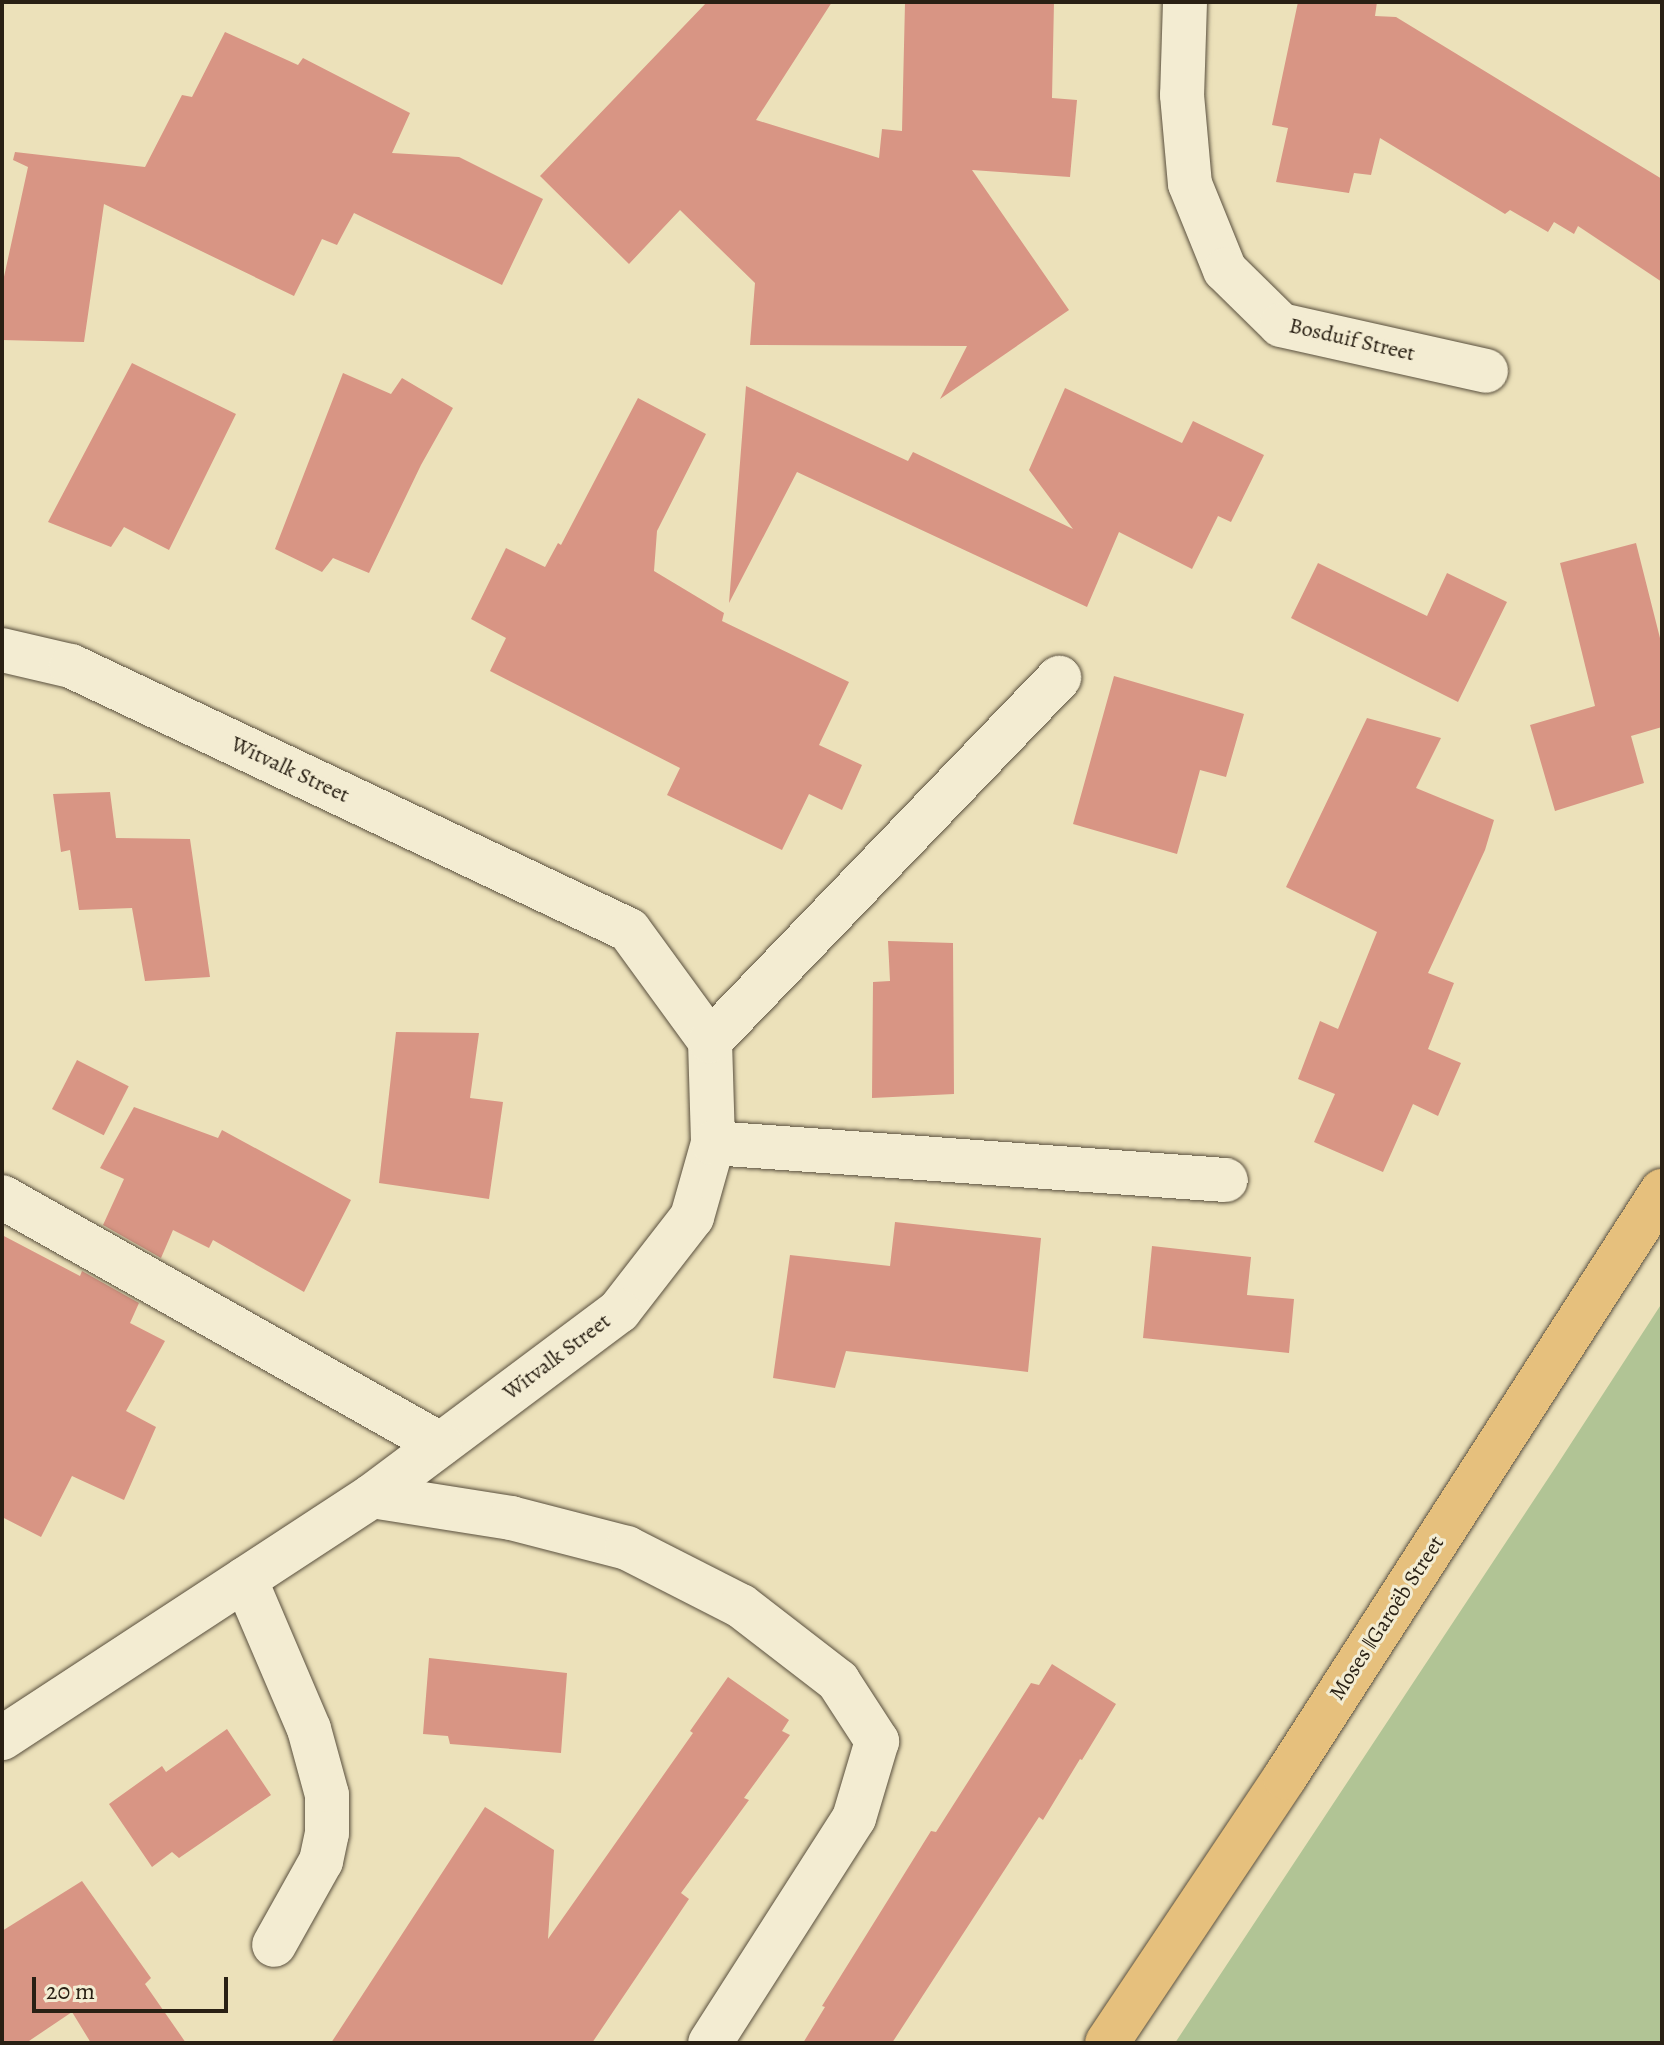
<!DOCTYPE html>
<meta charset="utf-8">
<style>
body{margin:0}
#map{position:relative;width:1664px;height:2045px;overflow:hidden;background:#ece1ba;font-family:Alegreya,serif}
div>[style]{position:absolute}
.green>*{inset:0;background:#b1c495}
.building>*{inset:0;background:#d89584;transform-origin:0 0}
.roads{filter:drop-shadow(0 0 2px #5a503e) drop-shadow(0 0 2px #5a503e)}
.minor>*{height:44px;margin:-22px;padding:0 22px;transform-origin:22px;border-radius:22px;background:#f3ecd2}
.major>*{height:44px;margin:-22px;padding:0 22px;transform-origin:22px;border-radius:22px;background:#e6c07d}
span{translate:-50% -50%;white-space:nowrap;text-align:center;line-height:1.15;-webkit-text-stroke:6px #f3ecd2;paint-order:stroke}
.street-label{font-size:22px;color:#292014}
.frame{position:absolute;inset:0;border:4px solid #292014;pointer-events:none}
.scale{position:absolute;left:32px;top:1977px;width:196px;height:36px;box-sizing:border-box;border:4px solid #292014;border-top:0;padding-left:10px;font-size:24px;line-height:28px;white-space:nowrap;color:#292014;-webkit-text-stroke:6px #f3ecd2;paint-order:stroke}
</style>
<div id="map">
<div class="green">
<i style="clip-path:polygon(1662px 1303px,1662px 2043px,1175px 2043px,1557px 1465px)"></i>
</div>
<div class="building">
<i style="clip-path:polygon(707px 2px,832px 2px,756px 120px,879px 158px,882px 129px,902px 131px,905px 3px,1054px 2px,1052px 98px,1077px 100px,1070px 177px,972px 170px,1069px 310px,940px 399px,967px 346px,750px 345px,755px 283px,680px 210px,629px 264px,540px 176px)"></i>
<i style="clip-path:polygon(1298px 2px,1377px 2px,1375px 16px,1396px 17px,1662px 179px,1662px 282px,1578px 226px,1574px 234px,1554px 222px,1548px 232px,1510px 210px,1505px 214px,1380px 138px,1371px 175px,1354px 173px,1349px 193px,1276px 182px,1288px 128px,1272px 125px)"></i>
<i style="clip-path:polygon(225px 32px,298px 65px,303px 58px,410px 113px,392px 153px,459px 157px,543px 199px,502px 285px,354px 213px,337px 245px,322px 239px,294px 296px,104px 204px,84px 342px,2px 340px,2px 286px,28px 167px,13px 160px,15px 152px,145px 167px,182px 95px,192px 97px)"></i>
<i style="clip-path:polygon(132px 363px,236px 414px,169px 550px,124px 527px,111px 547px,48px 522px)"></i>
<i style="clip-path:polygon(343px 373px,391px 394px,402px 378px,453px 408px,421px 465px,369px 573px,333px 558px,322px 572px,275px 549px)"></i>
<i style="clip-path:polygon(746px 386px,908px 461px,913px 452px,1073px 529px,1029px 470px,1065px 388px,1182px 443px,1193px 421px,1264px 455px,1231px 522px,1218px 516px,1192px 569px,1119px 532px,1087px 607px,797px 472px,729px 603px)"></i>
<i style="clip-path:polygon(638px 398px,706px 434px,657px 531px,654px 571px,724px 613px,722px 621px,849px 682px,819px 745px,862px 765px,842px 810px,809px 794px,782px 850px,667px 795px,680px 768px,490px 671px,506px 638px,471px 619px,506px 548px,545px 567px,558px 543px,561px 545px)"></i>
<i style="clip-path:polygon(1636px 543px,1662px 646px,1662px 727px,1631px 736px,1644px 783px,1555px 811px,1530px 725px,1595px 706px,1560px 563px)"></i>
<i style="clip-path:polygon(1318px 563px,1427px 616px,1447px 573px,1507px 602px,1458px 702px,1291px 618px)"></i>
<i style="clip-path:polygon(1114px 676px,1244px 714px,1226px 777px,1200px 770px,1177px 854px,1073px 824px)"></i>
<i style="clip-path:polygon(1367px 718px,1441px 738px,1416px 788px,1494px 820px,1485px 850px,1428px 973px,1454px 983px,1428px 1049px,1461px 1063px,1438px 1116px,1413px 1104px,1383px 1172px,1314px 1142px,1335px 1094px,1298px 1079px,1320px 1021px,1338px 1029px,1377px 932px,1286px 887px)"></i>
<i style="clip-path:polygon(110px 792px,116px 838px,190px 839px,210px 977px,145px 981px,132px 908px,79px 910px,70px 850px,61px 852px,53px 794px)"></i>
<i style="clip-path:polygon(888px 941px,953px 943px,954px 1094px,872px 1098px,873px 982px,890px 981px)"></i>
<i style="clip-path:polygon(396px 1032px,479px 1033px,470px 1098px,503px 1102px,489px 1199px,379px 1183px)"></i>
<i style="left:77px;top:1060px;width:58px;height:55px;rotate:27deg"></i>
<i style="clip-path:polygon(134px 1107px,218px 1138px,222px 1130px,351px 1200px,304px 1292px,213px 1240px,209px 1248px,173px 1230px,161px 1258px,103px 1225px,124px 1179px,100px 1168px)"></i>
<i style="clip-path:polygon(895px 1222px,1041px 1238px,1028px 1372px,846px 1351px,835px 1388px,773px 1378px,790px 1255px,890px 1266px)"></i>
<i style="clip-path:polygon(2px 1235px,80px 1276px,82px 1271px,139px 1303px,130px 1323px,165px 1341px,126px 1411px,156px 1427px,124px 1500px,72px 1476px,41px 1537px,2px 1517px)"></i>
<i style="clip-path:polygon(1152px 1246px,1251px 1257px,1247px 1295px,1294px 1299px,1289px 1353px,1143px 1338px)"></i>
<i style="clip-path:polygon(429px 1658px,567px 1673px,561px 1753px,450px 1744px,448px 1736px,423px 1734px)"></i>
<i style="clip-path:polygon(1052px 1664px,1116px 1704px,1082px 1760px,1080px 1759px,1043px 1820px,1039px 1817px,892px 2043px,803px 2043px,825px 2007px,822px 2006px,931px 1831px,936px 1832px,1031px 1683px,1039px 1685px)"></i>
<i style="clip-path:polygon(728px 1677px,789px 1720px,782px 1731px,790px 1735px,744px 1798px,749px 1800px,681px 1893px,689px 1899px,592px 2043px,331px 2043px,485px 1807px,554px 1850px,548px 1939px,693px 1733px,690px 1731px)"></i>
<i style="clip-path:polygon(227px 1729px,271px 1795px,179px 1858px,172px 1852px,152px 1867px,109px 1804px,162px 1766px,166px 1772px)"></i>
<i style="clip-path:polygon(82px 1881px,151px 1978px,145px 1984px,186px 2043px,91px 2043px,72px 2012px,26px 2043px,2px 2043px,2px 1931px)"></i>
</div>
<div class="roads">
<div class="minor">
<i style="left:1185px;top:2px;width:93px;rotate:91.8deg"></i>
<i style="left:1182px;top:95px;width:89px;rotate:84.9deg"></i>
<i style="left:1190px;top:184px;width:93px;rotate:67.9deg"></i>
<i style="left:1225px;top:270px;width:78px;rotate:44.5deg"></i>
<i style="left:1281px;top:325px;width:210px;rotate:12.6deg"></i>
<i style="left:2px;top:650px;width:71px;rotate:13.1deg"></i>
<i style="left:71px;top:666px;width:617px;rotate:25.32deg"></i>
<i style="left:629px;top:930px;width:137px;rotate:53.9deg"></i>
<i style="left:710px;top:1041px;width:102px;rotate:88.3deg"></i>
<i style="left:713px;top:1143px;width:77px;rotate:105.8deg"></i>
<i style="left:692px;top:1217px;width:119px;rotate:127.8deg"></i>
<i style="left:619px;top:1311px;width:309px;rotate:143.2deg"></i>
<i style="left:372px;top:1496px;width:442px;rotate:146.8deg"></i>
<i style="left:710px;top:1041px;width:504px;rotate:-46.13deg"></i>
<i style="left:713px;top:1143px;width:514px;rotate:4.13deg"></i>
<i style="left:2px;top:1197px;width:503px;rotate:29.42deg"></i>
<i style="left:372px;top:1496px;width:141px;rotate:9deg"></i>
<i style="left:511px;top:1518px;width:120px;rotate:14.5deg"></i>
<i style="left:627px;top:1548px;width:128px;rotate:27deg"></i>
<i style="left:741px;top:1606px;width:123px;rotate:37.7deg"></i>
<i style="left:838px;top:1681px;width:72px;rotate:57deg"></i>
<i style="left:877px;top:1741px;width:80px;rotate:106.6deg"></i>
<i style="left:854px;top:1818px;width:267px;rotate:122.6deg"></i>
<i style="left:245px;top:1579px;width:163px;rotate:66.9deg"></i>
<i style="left:309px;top:1729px;width:68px;rotate:74.7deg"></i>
<i style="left:327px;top:1795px;width:38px;rotate:90deg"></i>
<i style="left:327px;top:1833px;width:29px;rotate:102deg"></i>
<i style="left:321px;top:1861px;width:96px;rotate:119.2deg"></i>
</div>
<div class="major">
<i style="left:1107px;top:2043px;width:320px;rotate:-56.2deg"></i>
<i style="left:1285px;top:1777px;width:697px;rotate:-57.25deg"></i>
</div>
</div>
<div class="street-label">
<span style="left:1352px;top:340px;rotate:13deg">Bosduif Street</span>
<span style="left:290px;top:770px;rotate:25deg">Witvalk Street</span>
<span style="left:557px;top:1357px;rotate:-37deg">Witvalk Street</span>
<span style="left:1387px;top:1618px;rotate:-57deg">Moses ǁGaroëb Street</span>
</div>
<div class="frame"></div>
<div class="scale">20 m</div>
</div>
